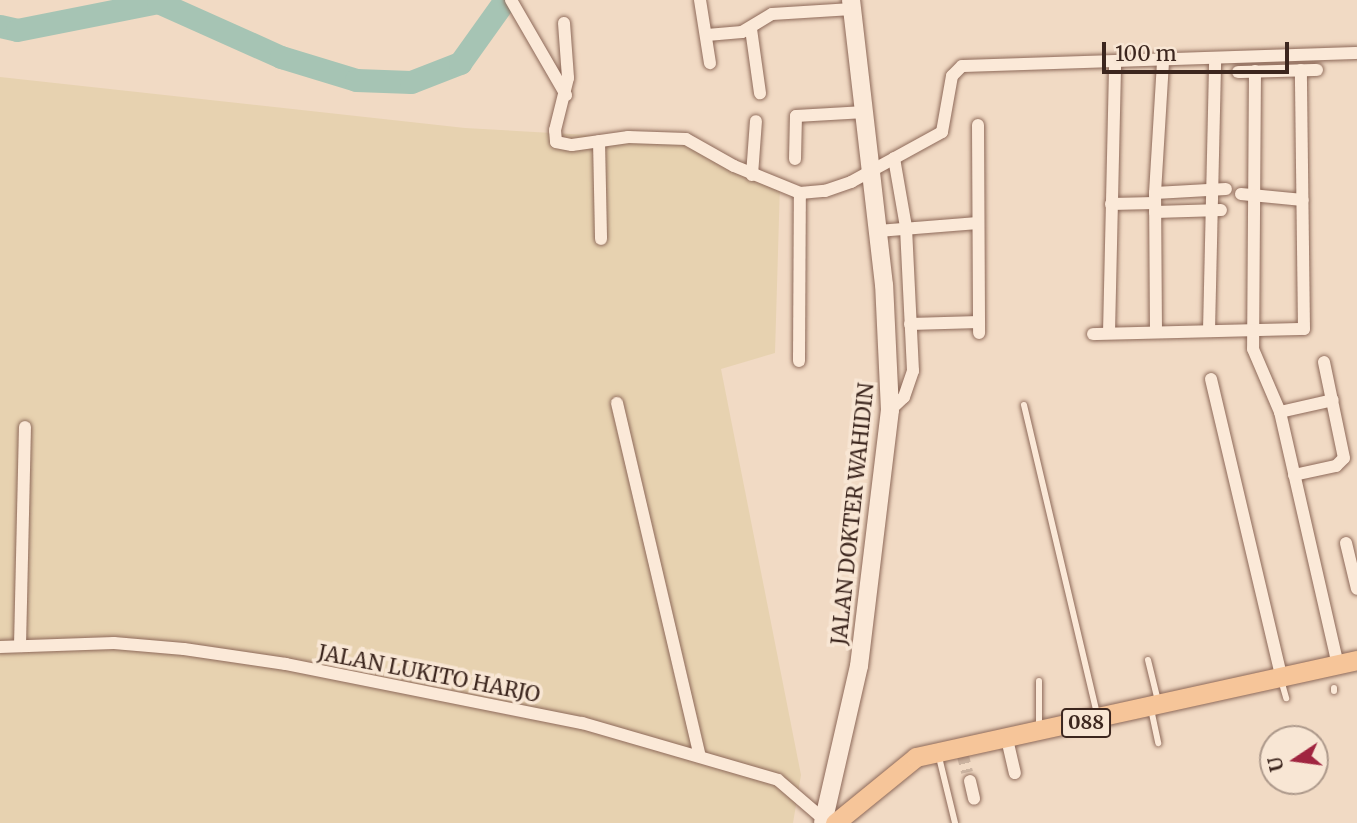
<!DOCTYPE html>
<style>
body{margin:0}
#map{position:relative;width:1357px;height:823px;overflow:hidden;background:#f1dac4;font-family:Merriweather,serif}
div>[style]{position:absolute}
.farmland>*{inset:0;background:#e7d2b0}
.river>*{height:23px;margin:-11.5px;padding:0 11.5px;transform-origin:11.5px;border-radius:11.5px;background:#a6c4b4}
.minor-tunnel>*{height:12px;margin-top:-6px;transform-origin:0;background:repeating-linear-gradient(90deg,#cdb6a3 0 12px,transparent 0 18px)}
.roads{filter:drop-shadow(0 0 2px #8d6959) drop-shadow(0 0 2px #8d6959)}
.service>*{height:6px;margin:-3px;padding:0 3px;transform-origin:3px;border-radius:3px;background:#fbe9d8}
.minor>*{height:12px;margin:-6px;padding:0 6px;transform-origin:6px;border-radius:6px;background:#fbe9d8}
.secondary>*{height:18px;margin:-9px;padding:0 9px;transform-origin:9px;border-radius:9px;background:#fbe9d8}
.primary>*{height:19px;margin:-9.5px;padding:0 9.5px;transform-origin:9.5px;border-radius:9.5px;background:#f6c599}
span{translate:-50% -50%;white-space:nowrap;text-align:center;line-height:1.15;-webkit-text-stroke:7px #f8e6d4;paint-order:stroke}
.shield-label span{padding:2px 5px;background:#f8e6d4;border:2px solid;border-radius:5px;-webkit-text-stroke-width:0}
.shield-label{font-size:19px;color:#3c261e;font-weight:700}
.street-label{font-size:21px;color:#3c261e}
.north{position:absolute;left:1259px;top:725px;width:70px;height:70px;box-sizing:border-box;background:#f8e6d4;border:2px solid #ad998b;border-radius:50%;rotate:257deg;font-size:19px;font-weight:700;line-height:28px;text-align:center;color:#3c261e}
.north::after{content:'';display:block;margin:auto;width:24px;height:32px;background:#a02540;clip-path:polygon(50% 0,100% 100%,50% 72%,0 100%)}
.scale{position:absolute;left:1102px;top:42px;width:187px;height:32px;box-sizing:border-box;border:4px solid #3c261e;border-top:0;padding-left:9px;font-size:21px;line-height:24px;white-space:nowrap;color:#3c261e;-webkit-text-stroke:5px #f8e6d4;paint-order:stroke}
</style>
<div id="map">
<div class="farmland">
<i style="clip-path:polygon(0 77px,465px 128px,675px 140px,780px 185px,775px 353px,721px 369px,801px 775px,793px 823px,0 823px)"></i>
</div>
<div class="river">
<i style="left:0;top:26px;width:17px;rotate:13deg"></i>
<i style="left:17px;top:30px;width:144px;rotate:-11.2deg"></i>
<i style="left:158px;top:2px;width:135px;rotate:24.1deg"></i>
<i style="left:281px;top:57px;width:78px;rotate:17deg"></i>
<i style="left:356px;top:80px;width:55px;rotate:2.1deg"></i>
<i style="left:411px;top:82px;width:53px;rotate:-21.2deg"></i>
<i style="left:460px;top:63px;width:77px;rotate:-54.5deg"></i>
</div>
<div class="minor-tunnel">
<i style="left:962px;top:752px;width:21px;rotate:76deg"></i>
</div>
<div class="roads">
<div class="service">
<i style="left:1024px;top:405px;width:318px;rotate:76.7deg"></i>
<i style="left:1148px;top:660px;width:42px;rotate:76.3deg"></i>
<i style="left:1281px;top:680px;width:19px;rotate:74deg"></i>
<i style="left:1039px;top:681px;width:47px;rotate:90deg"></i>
<i style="left:1334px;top:688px;width:3px;rotate:90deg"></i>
<i style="left:1151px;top:709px;width:35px;rotate:78deg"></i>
<i style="left:938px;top:753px;width:72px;rotate:76.3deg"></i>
</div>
<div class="minor">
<i style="left:511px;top:0;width:110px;rotate:59.9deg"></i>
<i style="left:700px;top:0;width:64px;rotate:81deg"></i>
<i style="left:564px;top:23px;width:55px;rotate:85.8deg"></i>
<i style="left:568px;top:78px;width:54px;rotate:104deg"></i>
<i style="left:555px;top:130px;width:12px;rotate:85deg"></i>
<i style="left:556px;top:142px;width:16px;rotate:11deg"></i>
<i style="left:572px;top:145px;width:57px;rotate:-8.1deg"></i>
<i style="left:628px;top:137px;width:58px;rotate:2deg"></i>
<i style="left:686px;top:139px;width:55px;rotate:29.4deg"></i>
<i style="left:734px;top:166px;width:71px;rotate:22.2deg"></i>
<i style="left:800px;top:193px;width:25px;rotate:-5deg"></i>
<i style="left:825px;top:191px;width:28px;rotate:-19deg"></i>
<i style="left:851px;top:182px;width:104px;rotate:-28.8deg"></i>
<i style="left:942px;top:132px;width:57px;rotate:-79.9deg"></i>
<i style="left:952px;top:76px;width:14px;rotate:-45deg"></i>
<i style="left:962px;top:66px;width:395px;rotate:-1.9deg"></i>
<i style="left:751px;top:29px;width:65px;rotate:82deg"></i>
<i style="left:707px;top:35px;width:35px;rotate:-5deg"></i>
<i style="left:742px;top:32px;width:35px;rotate:-31deg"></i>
<i style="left:772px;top:14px;width:80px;rotate:-3.6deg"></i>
<i style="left:1255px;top:71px;width:278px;rotate:90.4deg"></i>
<i style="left:1253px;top:349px;width:69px;rotate:66.8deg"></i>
<i style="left:1280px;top:412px;width:260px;rotate:77.1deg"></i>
<i style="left:1238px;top:72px;width:79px;rotate:-1.5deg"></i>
<i style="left:978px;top:125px;width:208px;rotate:89.7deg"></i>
<i style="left:599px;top:141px;width:98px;rotate:88.8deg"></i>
<i style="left:795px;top:159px;width:43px;rotate:-88.7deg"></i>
<i style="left:796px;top:116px;width:69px;rotate:-3.3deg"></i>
<i style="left:752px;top:175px;width:54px;rotate:-85.8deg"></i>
<i style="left:1155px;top:193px;width:71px;rotate:-3.2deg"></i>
<i style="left:1241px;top:194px;width:62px;rotate:5.5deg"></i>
<i style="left:1111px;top:204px;width:44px;rotate:-1.3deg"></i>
<i style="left:1155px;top:212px;width:66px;rotate:-1.7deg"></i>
<i style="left:878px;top:231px;width:100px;rotate:-4.6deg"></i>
<i style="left:910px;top:324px;width:69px;rotate:-1.7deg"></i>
<i style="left:1209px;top:331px;width:268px;rotate:-88.7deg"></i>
<i style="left:1156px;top:332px;width:139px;rotate:-90.4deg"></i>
<i style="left:1155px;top:193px;width:131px;rotate:-86.5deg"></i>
<i style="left:1109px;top:333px;width:269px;rotate:-88.7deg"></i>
<i style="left:1093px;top:334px;width:211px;rotate:-1.4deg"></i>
<i style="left:1304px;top:329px;width:259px;rotate:-90.7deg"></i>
<i style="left:799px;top:361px;width:168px;rotate:-89.7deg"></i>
<i style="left:1211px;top:379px;width:305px;rotate:76.7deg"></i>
<i style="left:617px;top:403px;width:363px;rotate:76.8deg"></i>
<i style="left:890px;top:410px;width:19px;rotate:-43deg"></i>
<i style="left:904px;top:397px;width:28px;rotate:-71deg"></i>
<i style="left:913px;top:371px;width:144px;rotate:-92.8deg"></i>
<i style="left:906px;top:227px;width:70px;rotate:-99.9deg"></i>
<i style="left:1280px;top:412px;width:54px;rotate:-12.8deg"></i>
<i style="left:1294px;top:475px;width:43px;rotate:-12.1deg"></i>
<i style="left:1336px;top:466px;width:11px;rotate:-45deg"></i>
<i style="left:1344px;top:458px;width:98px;rotate:-101.8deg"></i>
<i style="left:1346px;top:543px;width:47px;rotate:76.6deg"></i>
<i style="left:20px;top:646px;width:219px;rotate:-88.7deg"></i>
<i style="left:0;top:647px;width:114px;rotate:-2deg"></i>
<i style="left:114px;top:643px;width:70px;rotate:4.9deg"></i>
<i style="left:184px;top:649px;width:103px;rotate:8.4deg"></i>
<i style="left:286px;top:664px;width:302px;rotate:11.3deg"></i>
<i style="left:582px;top:723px;width:204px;rotate:16.2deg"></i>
<i style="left:778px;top:780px;width:66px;rotate:40.7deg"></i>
<i style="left:1007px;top:739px;width:35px;rotate:77deg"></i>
<i style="left:970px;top:781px;width:18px;rotate:77deg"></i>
</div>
<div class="secondary">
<i style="left:823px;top:823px;width:161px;rotate:-77.1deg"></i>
<i style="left:859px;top:666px;width:258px;rotate:-83.1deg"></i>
<i style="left:890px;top:410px;width:125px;rotate:-92.7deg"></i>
<i style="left:884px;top:285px;width:287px;rotate:-96.6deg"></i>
</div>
<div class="primary">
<i style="left:835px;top:823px;width:104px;rotate:-39.2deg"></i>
<i style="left:916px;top:757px;width:452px;rotate:-12.4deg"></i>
</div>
</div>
<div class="shield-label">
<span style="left:1086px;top:723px">088</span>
</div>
<div class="street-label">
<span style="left:853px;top:514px;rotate:-84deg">JALAN DOKTER WAHIDIN</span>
<span style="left:429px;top:674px;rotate:11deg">JALAN LUKITO HARJO</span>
</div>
<div class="north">U</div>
<div class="scale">100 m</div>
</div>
